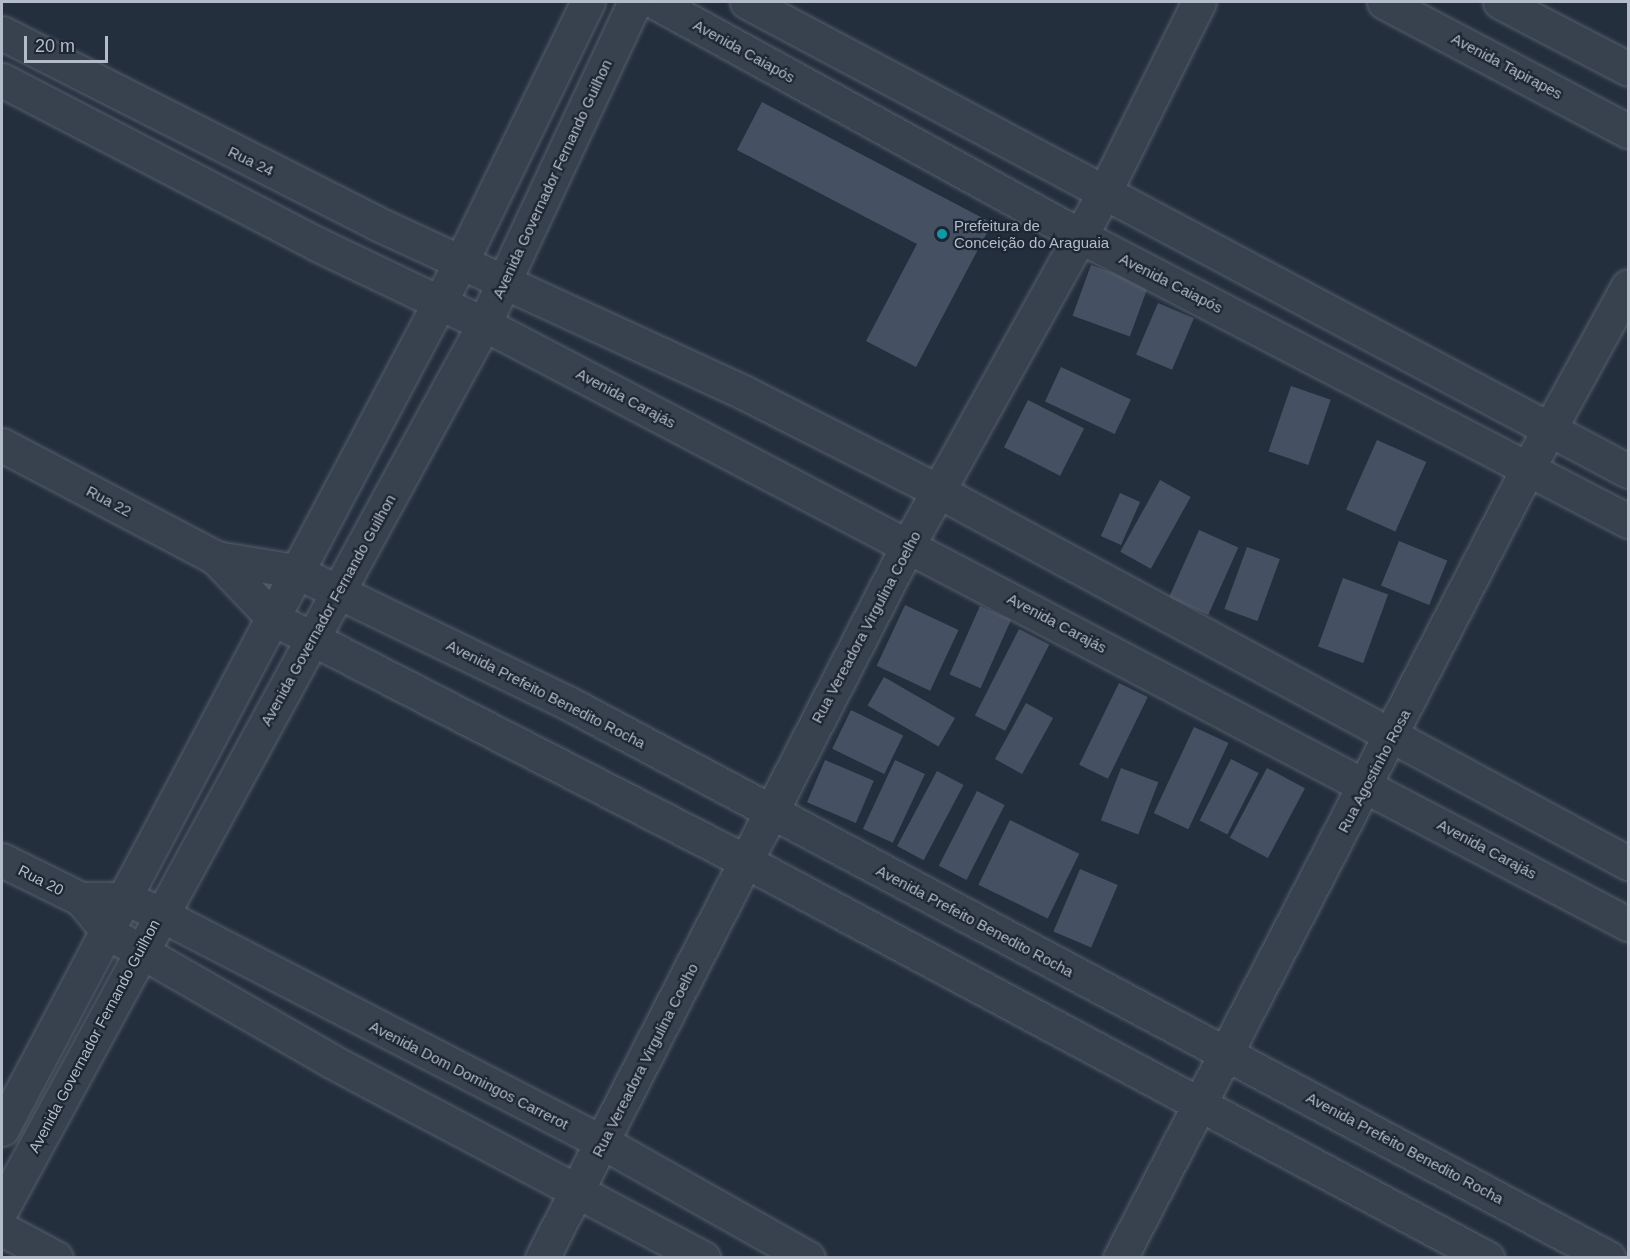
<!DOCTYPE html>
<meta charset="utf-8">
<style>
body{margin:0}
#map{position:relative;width:1630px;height:1259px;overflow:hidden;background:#242f3e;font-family:Helvetica,sans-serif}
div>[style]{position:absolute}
.building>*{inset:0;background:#455162;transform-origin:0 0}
.roads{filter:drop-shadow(0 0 2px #565f6c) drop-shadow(0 0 2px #565f6c)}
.minor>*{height:33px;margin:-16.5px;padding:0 16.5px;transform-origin:16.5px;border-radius:16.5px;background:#38414e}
.dots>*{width:16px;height:16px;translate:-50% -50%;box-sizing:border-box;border:3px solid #1d2633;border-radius:50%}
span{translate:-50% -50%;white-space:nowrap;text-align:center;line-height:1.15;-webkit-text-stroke:4.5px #1d2633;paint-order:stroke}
.street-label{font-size:15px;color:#b4bcc9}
.poi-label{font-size:15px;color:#b4bcc9}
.left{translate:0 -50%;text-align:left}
.frame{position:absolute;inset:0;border:3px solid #b4bcc9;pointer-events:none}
.scale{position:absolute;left:24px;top:36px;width:84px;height:27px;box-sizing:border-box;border:3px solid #b4bcc9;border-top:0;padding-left:8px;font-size:18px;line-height:21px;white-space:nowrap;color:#b4bcc9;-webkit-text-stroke:4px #1d2633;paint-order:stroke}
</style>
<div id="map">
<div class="building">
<i style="clip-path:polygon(762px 102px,992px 223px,916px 367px,866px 341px,917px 244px,737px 150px)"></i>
<i style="left:1091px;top:265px;width:61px;height:54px;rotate:20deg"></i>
<i style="left:1158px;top:303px;width:39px;height:56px;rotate:23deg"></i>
<i style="left:1061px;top:367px;width:77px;height:38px;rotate:25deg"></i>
<i style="left:1291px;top:386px;width:42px;height:69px;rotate:19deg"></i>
<i style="left:1028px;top:400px;width:63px;height:53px;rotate:27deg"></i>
<i style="left:1377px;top:440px;width:54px;height:76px;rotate:24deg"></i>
<i style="left:1160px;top:480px;width:35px;height:82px;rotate:29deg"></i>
<i style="left:1120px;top:493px;width:22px;height:47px;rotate:24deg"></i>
<i style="left:1199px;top:530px;width:43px;height:74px;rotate:24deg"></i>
<i style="left:1399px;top:541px;width:52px;height:48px;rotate:22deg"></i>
<i style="left:1247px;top:547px;width:35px;height:66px;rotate:20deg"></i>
<i style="left:1343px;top:578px;width:48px;height:73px;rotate:20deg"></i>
<i style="left:905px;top:605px;width:59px;height:67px;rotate:25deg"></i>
<i style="left:980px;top:606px;width:34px;height:75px;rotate:24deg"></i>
<i style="left:1019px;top:629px;width:34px;height:97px;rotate:27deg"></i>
<i style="left:884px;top:677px;width:82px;height:33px;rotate:30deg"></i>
<i style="left:1119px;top:683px;width:32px;height:91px;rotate:26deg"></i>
<i style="left:1026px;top:703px;width:31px;height:64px;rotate:29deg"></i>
<i style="left:851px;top:710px;width:58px;height:43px;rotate:26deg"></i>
<i style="left:1194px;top:727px;width:38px;height:95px;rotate:25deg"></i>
<i style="left:1231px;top:759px;width:31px;height:69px;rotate:27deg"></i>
<i style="left:825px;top:760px;width:53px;height:46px;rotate:23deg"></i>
<i style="left:895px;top:760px;width:33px;height:76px;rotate:25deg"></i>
<i style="left:1121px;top:768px;width:40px;height:56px;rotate:21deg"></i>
<i style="left:1267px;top:768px;width:43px;height:79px;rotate:28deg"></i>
<i style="left:937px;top:771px;width:30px;height:85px;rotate:28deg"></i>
<i style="left:977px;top:791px;width:31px;height:84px;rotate:27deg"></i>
<i style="left:1010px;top:820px;width:77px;height:72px;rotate:26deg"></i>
<i style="left:1080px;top:869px;width:41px;height:68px;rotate:23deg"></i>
</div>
<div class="roads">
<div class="minor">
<i style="left:655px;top:2px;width:485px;rotate:28.8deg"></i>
<i style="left:1080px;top:236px;width:618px;rotate:27.48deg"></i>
<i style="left:747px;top:2px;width:998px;rotate:28.03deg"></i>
<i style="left:1384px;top:2px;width:276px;rotate:27.9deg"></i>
<i style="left:1500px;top:2px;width:144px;rotate:27.6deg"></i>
<i style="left:2px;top:33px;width:419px;rotate:26.9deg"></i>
<i style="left:376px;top:223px;width:406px;rotate:24.7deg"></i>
<i style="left:745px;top:393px;width:219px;rotate:26.9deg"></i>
<i style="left:940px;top:492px;width:782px;rotate:28.34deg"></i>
<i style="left:2px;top:80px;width:355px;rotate:27.5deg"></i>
<i style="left:317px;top:244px;width:185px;rotate:25.6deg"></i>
<i style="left:484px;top:324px;width:1292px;rotate:27.68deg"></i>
<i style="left:2px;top:445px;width:242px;rotate:27.8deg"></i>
<i style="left:216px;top:558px;width:80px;rotate:9.3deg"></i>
<i style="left:295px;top:571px;width:305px;rotate:25.8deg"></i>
<i style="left:570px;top:704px;width:1177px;rotate:28.07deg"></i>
<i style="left:216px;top:558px;width:84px;rotate:46.4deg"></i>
<i style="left:274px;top:619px;width:530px;rotate:27.19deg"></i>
<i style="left:745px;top:861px;width:842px;rotate:28.15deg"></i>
<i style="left:2px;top:860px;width:88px;rotate:26.3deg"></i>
<i style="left:81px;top:899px;width:44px;rotate:50.5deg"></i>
<i style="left:109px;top:933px;width:258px;rotate:29.9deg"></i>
<i style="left:333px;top:1062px;width:419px;rotate:27.9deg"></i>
<i style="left:81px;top:899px;width:46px"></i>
<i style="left:127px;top:899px;width:36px;rotate:24deg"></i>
<i style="left:160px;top:914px;width:500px;rotate:27.3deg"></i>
<i style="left:604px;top:1143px;width:234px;rotate:29.4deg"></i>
<i style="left:2px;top:1129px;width:983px;rotate:-62.11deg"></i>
<i style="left:462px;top:260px;width:287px;rotate:-64deg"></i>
<i style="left:2px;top:1208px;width:1007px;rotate:-61.4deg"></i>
<i style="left:484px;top:324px;width:356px;rotate:-64.9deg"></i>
<i style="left:2px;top:1229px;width:61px;rotate:28.2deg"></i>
<i style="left:542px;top:1258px;width:801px;rotate:-62.83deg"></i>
<i style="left:908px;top:545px;width:405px;rotate:-60.9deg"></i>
<i style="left:1105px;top:191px;width:211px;rotate:-63.6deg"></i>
<i style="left:1120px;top:1258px;width:891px;rotate:-62.69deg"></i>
<i style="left:1529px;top:466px;width:205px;rotate:-61.2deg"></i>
</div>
</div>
<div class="dots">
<i style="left:942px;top:234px;background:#0f9aa8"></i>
</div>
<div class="street-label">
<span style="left:744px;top:51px;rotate:29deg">Avenida Caiapós</span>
<span style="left:1507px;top:66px;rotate:28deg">Avenida Tapirapes</span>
<span style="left:251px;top:161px;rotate:26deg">Rua 24</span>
<span style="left:552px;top:179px;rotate:-65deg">Avenida Governador Fernando Guilhon</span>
<span style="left:1171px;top:283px;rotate:27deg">Avenida Caiapós</span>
<span style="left:626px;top:398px;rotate:28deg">Avenida Carajás</span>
<span style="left:109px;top:501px;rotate:28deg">Rua 22</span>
<span style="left:328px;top:610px;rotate:-61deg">Avenida Governador Fernando Guilhon</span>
<span style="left:1057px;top:623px;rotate:28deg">Avenida Carajás</span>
<span style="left:866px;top:627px;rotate:-62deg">Rua Vereadora Virgulina Coelho</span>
<span style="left:546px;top:694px;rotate:27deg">Avenida Prefeito Benedito Rocha</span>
<span style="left:1374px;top:771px;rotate:-62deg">Rua Agostinho Rosa</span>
<span style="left:1487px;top:849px;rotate:28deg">Avenida Carajás</span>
<span style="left:41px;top:880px;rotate:27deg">Rua 20</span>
<span style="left:975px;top:921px;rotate:28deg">Avenida Prefeito Benedito Rocha</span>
<span style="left:94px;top:1036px;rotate:-62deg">Avenida Governador Fernando Guilhon</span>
<span style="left:645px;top:1060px;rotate:-63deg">Rua Vereadora Virgulina Coelho</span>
<span style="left:469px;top:1075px;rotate:27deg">Avenida Dom Domingos Carrerot</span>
<span style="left:1405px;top:1148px;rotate:28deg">Avenida Prefeito Benedito Rocha</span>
</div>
<div class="poi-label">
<span class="left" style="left:954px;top:234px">Prefeitura de<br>Conceição do Araguaia</span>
</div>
<div class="frame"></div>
<div class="scale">20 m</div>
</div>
